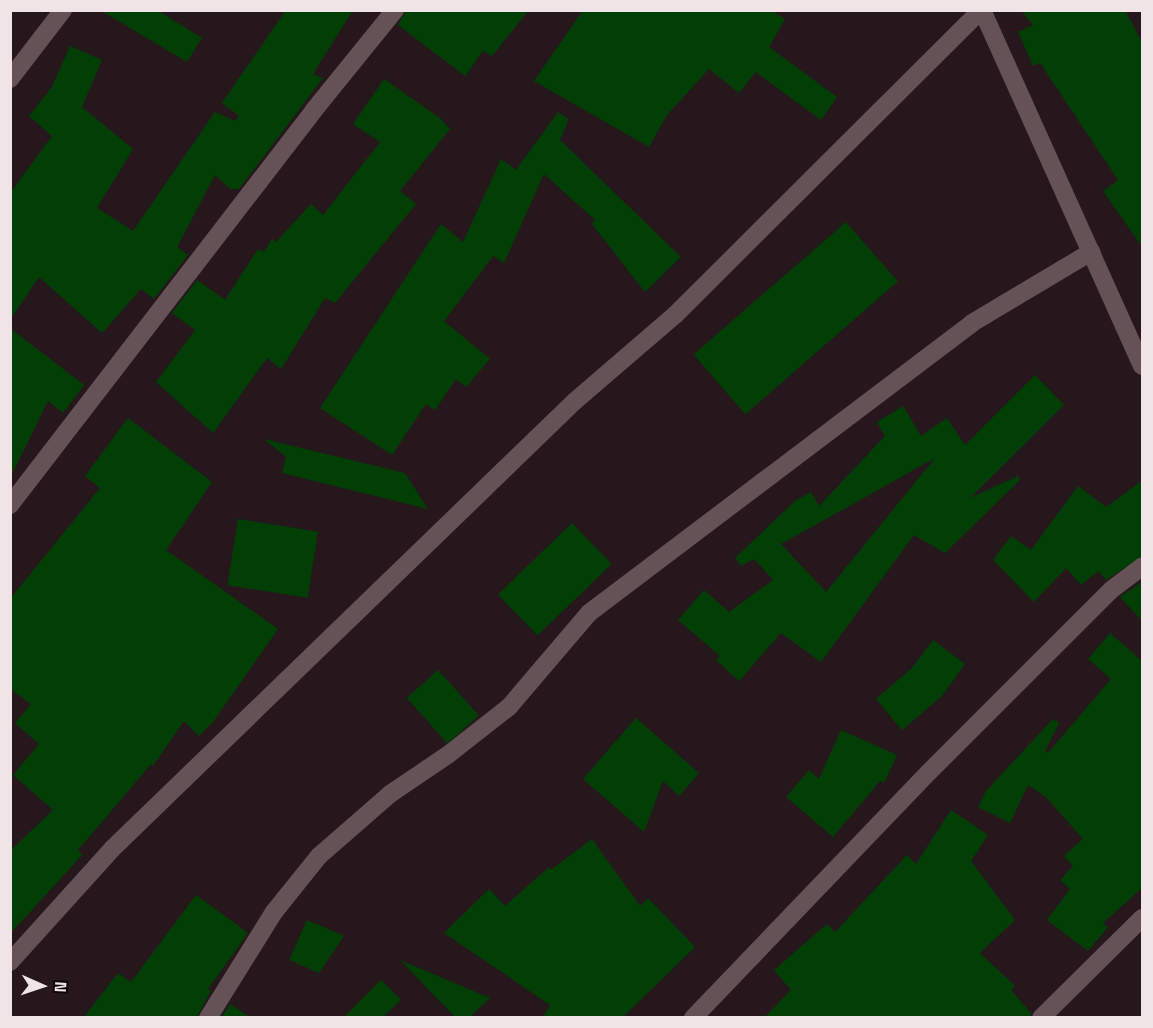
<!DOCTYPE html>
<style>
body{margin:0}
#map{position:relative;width:1153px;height:1028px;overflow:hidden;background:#26171c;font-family:"Space Grotesk",sans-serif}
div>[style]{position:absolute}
.building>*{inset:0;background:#023f06;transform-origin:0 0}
.minor>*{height:18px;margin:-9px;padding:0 9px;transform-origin:9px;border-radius:9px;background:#655257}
span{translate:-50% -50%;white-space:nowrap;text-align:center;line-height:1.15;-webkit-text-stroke:5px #0b0506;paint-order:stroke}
.frame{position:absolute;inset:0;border:12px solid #f0e4e7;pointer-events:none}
.north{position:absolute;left:12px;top:956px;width:60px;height:60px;-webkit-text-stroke:4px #0b0506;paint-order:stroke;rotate:93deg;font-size:16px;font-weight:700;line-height:24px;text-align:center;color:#f0e4e7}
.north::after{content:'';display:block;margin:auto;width:21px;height:27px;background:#f0e4e7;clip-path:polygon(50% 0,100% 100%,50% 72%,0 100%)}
</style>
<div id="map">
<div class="building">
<i style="clip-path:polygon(100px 10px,157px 10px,202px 38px,187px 62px)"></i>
<i style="clip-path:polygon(286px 10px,353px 10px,313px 74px,323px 78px,239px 189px,230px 189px,215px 175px,177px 247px,188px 255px,154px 299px,141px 289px,102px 333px,39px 277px,10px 320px,10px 193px,52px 136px,29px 116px,52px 87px,70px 46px,102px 60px,82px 107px,133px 149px,97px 208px,133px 231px,215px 112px,235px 121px,239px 116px,222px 103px)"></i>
<i style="clip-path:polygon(406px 10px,529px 10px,492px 56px,483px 51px,465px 76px,398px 25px)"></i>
<i style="clip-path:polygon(583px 10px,770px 10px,785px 19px,769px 47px,837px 97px,821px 120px,756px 72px,739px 93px,709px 69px,667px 115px,649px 147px,534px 81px)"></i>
<i style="clip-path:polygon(1021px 10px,1125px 10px,1143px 44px,1143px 248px,1103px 191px,1118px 180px,1040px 63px,1033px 66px,1018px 32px,1033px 25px)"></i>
<i style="clip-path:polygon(384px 79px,440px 118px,450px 129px,400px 191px,416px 204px,335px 303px,325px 298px,281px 369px,267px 358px,213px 433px,156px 382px,195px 330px,172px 313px,197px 280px,225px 300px,258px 249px,264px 252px,272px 239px,276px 242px,311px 204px,323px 215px,380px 142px,353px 124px)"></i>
<i style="clip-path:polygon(558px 112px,569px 119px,560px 140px,681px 257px,645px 292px,592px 224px,595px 220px,544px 174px,504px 263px,493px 256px,444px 321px,490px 359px,466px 387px,456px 379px,435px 410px,426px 404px,392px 455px,320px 408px,441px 224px,463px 242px,501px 159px,516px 170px)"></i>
<i style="left:846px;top:222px;width:79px;height:202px;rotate:49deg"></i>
<i style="clip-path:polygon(10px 328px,84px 385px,63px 413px,48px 401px,10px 478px)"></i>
<i style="clip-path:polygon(evenodd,1035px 375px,1064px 405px,970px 498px,1018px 476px,1020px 480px,945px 553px,914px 535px,821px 662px,781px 633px,739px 681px,716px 660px,720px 656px,678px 620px,704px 590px,729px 612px,773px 580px,754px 559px,741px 566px,735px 558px,795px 501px,811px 492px,819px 506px,885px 436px,877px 422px,903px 406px,921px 436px,947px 418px,965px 445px,1035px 375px,935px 458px,826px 592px,781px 544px,826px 519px,935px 458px)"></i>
<i style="clip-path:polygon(128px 418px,212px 482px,166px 550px,278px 629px,213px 722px,199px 736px,184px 721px,153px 766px,151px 764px,78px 850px,82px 855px,10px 934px,10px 851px,53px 810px,13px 775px,39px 744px,15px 723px,31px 704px,10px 689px,10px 599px,100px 488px,85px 476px)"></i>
<i style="clip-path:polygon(264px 439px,405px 473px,428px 509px,282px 473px,286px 457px)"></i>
<i style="clip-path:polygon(1143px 480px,1143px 556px,1106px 580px,1098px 571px,1081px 585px,1066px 568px,1034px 602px,993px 560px,1011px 536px,1031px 550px,1078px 486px,1106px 507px)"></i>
<i style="left:238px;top:519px;width:81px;height:67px;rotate:9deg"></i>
<i style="left:572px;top:523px;width:57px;height:103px;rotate:46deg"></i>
<i style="clip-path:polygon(1143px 581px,1143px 622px,1120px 597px)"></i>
<i style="clip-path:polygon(1110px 633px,1143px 662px,1143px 887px,1103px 923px,1108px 927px,1088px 951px,1047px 920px,1070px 889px,1060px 880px,1073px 866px,1064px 856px,1083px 839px,1046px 797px,1028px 785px,1010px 823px,978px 807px,986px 791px,1053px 719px,1059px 723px,1045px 751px,1048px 753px,1111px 679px,1088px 659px)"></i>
<i style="clip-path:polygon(933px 640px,965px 664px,942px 696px,902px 730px,876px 699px,912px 668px)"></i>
<i style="left:438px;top:670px;width:61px;height:42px;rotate:48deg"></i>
<i style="clip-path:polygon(636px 718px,699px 773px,679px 796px,663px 781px,644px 832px,583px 779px)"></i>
<i style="clip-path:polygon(841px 730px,897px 755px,884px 783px,880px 781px,833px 837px,786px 797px,809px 770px,819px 779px)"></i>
<i style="clip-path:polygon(951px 810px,988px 835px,971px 861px,1015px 920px,980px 953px,1015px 986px,1011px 990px,1031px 1013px,1030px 1017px,765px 1017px,791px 990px,774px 970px,827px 924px,835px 932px,907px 855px,916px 864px)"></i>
<i style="clip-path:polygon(592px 839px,640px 906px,648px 898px,695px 947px,623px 1017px,543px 1017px,550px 1005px,444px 933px,489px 889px,505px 906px,549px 867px,551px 870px)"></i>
<i style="clip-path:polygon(196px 895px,248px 933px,208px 989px,211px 991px,197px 1017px,84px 1017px,118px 973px,131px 982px)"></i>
<i style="clip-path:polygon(307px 920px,344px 936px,319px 973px,289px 960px)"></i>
<i style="clip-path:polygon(400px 960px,490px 998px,470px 1017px,455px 1017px)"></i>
<i style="clip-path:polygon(381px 980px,401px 1000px,383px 1017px,344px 1017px)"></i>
<i style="clip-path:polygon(230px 1004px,250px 1017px,222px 1017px)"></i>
</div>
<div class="minor">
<i style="left:982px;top:10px;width:390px;rotate:65.8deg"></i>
<i style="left:10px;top:79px;width:87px;rotate:-52.5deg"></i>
<i style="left:10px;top:505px;width:498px;rotate:-52.4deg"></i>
<i style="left:314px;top:110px;width:129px;rotate:-51deg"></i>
<i style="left:10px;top:962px;width:152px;rotate:-47.9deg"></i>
<i style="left:112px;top:849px;width:644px;rotate:-44.06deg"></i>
<i style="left:575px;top:401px;width:132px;rotate:-40.7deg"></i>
<i style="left:675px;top:315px;width:432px;rotate:-44.9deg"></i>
<i style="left:208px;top:1018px;width:125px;rotate:-58.1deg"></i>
<i style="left:274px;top:912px;width:72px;rotate:-51.2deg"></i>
<i style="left:319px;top:856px;width:94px;rotate:-41.1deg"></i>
<i style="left:390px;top:794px;width:71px;rotate:-34.1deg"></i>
<i style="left:449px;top:754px;width:76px;rotate:-38.1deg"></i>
<i style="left:509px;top:707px;width:123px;rotate:-49.6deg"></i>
<i style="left:589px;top:613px;width:480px;rotate:-37.1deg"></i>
<i style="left:972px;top:323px;width:139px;rotate:-30.8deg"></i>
<i style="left:693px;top:1018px;width:341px;rotate:-46.2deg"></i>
<i style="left:929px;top:772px;width:257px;rotate:-45deg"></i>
<i style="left:1111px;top:590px;width:39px;rotate:-37deg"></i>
<i style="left:1041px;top:1018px;width:142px;rotate:-44.7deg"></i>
</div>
<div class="frame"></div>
<div class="north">N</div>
</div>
